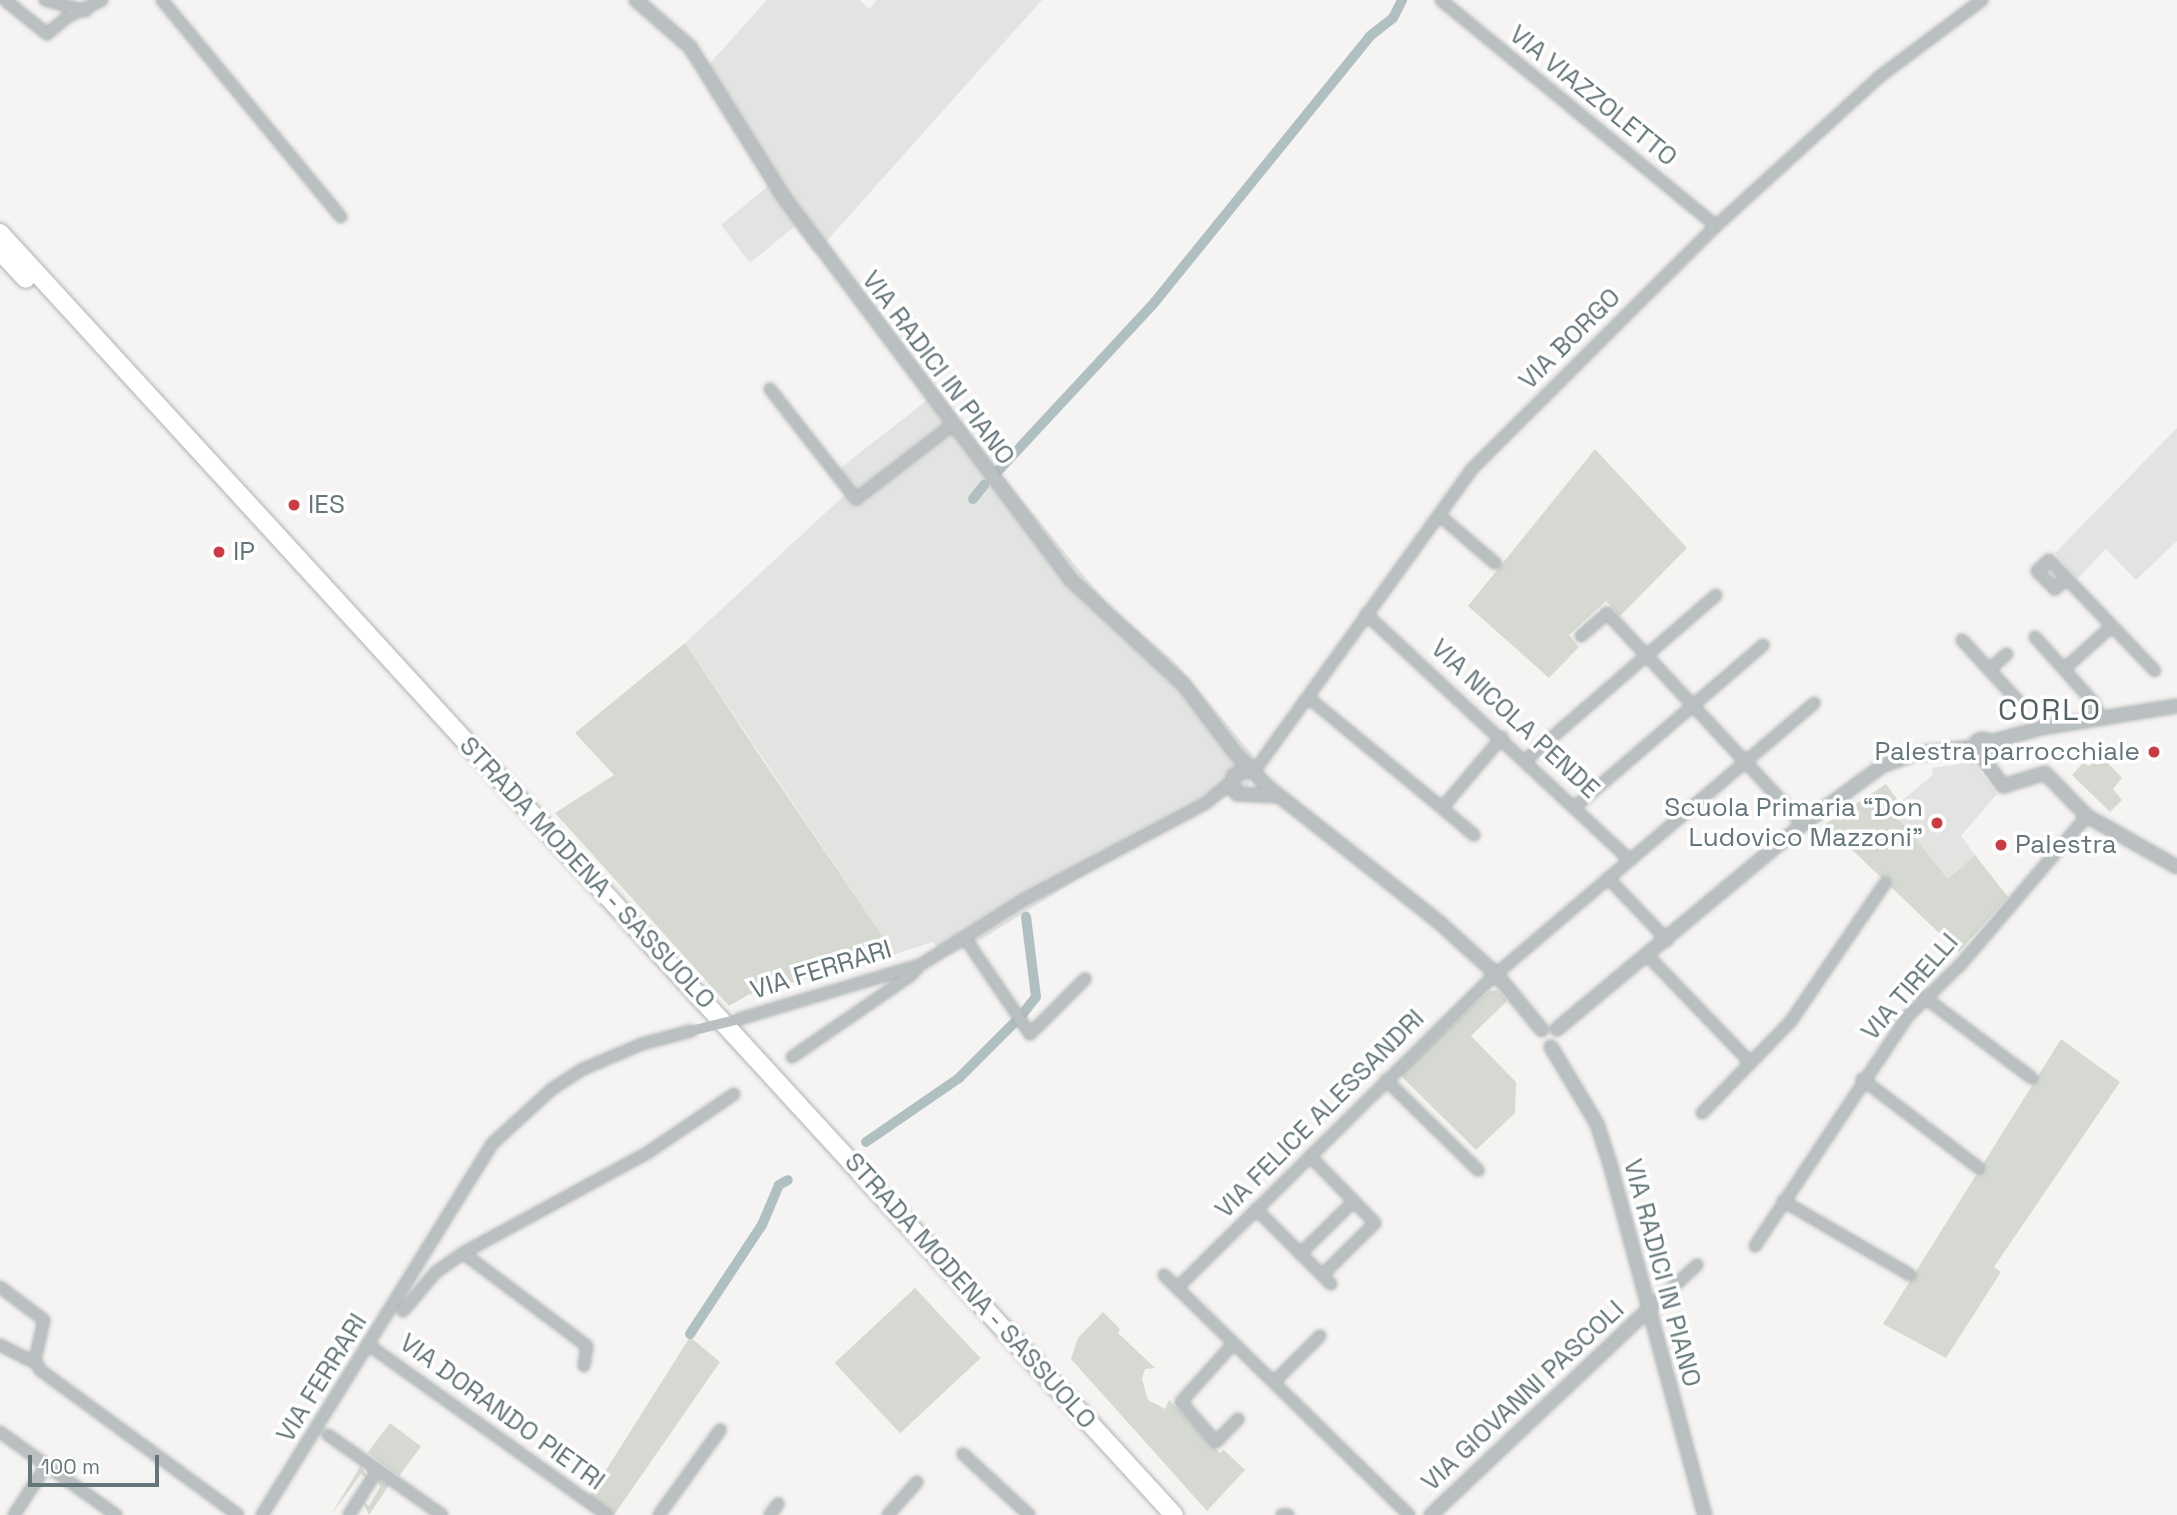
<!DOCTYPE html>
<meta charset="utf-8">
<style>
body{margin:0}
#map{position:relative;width:2177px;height:1515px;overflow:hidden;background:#f5f4f2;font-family:"Space Grotesk",sans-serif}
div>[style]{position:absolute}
.built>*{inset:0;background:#e3e4e2}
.green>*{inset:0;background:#d6d9d2;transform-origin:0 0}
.canal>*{height:10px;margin:-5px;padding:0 5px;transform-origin:5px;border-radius:5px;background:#b0c0c0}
.roads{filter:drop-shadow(0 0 2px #aeb3b4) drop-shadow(0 0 2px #aeb3b4)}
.minor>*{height:10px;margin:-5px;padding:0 5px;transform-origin:5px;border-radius:5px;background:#bac0c1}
.tertiary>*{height:12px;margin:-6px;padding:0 6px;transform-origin:6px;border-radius:6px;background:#bac0c1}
.tertiary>.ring{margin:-6px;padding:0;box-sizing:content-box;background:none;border:12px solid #bac0c1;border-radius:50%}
.trunk>*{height:18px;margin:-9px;padding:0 9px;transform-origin:9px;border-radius:9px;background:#fff}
.minor-bridge>*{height:10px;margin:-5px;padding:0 5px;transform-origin:5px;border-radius:5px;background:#bac0c1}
.dots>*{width:19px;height:19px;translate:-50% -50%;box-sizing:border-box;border:4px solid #fff;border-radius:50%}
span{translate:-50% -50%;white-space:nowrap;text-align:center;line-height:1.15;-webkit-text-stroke:7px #fff;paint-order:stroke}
.street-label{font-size:26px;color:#64767a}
.poi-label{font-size:26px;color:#64767a}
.left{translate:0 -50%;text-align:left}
.right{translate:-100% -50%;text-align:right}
.quarter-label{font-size:30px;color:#556265;letter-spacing:2px}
.scale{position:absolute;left:28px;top:1455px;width:131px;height:32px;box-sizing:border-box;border:4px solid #64767a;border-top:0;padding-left:9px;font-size:21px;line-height:24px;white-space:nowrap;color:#64767a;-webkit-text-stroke:5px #fff;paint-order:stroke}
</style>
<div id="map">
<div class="built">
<i style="clip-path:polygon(767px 0,860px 0,869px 9px,877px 0,1042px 0,815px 254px,794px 227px,750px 263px,721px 225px,768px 186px,703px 71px)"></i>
<i style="clip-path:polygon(935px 394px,1109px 606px,1173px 660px,1254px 756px,1249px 785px,1113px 857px,969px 947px,945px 957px,933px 942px,895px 954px,685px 643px,850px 490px,839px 469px)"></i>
<i style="clip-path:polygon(2177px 428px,2177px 541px,2136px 580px,2106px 549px,2077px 579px,2055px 553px)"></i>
<i style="clip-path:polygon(1973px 762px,1997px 794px,1961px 836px,1975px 855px,1948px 879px,1891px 809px,1933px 775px,1932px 768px)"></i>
</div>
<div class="green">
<i style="clip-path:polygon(1595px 449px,1687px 548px,1620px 616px,1606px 601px,1569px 635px,1579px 647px,1549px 678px,1468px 606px)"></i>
<i style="clip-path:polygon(685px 643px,764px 762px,895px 954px,748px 995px,729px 1006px,555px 813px,614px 775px,575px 733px)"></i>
<i style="clip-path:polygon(2104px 759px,2122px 778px,2113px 789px,2122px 800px,2110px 812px,2072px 775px,2083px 763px,2090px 766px,2092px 760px,2098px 765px)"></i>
<i style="clip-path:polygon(1886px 784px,1899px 802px,1891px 809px,1948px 879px,1975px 855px,2008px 897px,1959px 952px,1825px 824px)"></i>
<i style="clip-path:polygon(1498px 990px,1507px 1001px,1471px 1036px,1516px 1082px,1515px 1113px,1476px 1150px,1400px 1075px,1489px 991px)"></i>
<i style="clip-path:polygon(2061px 1039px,2120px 1082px,1994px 1267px,2001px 1272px,1946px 1358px,1883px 1324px)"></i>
<i style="left:915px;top:1288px;width:96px;height:110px;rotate:47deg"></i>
<i style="clip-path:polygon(1103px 1312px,1120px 1329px,1118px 1333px,1155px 1368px,1145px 1369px,1142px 1379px,1148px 1400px,1165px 1409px,1169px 1400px,1220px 1453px,1224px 1450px,1245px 1470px,1207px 1511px,1071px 1359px,1078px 1338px)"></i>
<i style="clip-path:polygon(690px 1337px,720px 1362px,614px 1515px,589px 1497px)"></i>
<i style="left:390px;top:1423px;width:39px;height:37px;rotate:37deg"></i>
<i style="clip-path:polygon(361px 1465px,367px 1478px,361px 1474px,331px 1515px)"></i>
<i style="clip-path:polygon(378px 1480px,390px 1484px,369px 1515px,363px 1502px,369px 1506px,380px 1487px)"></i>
</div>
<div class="canal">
<i style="left:998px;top:471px;width:229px;rotate:-47.1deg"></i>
<i style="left:1154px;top:303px;width:343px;rotate:-51deg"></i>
<i style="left:1370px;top:36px;width:29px;rotate:-38deg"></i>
<i style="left:1393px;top:18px;width:20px;rotate:-63deg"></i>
<i style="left:973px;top:499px;width:18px;rotate:-52deg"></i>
<i style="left:1021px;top:1016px;width:24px;rotate:-52deg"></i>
<i style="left:1036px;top:997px;width:81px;rotate:-97.1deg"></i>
<i style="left:866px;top:1142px;width:113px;rotate:-34.5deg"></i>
<i style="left:959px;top:1078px;width:78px;rotate:-45deg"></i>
<i style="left:690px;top:1334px;width:131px;rotate:-56.6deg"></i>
<i style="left:762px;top:1225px;width:43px;rotate:-67deg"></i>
<i style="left:779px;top:1185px;width:10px;rotate:-29deg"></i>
</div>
<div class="roads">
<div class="minor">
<i style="left:5px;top:0;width:54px;rotate:39deg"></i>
<i style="left:47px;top:34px;width:26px;rotate:-40deg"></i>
<i style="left:67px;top:17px;width:39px;rotate:-26deg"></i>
<i style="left:45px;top:0;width:42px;rotate:15deg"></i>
<i style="left:162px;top:0;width:281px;rotate:50.5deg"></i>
<i style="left:1441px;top:0;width:356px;rotate:39.4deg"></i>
<i style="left:770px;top:389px;width:140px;rotate:52deg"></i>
<i style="left:856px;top:499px;width:121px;rotate:-37.6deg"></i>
<i style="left:1439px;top:515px;width:74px;rotate:40.6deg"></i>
<i style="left:2067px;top:579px;width:16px;rotate:140deg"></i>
<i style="left:2055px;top:589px;width:25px;rotate:-135deg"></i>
<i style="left:2037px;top:571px;width:16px;rotate:-43deg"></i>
<i style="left:2049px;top:560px;width:153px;rotate:46.3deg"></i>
<i style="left:1366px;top:614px;width:361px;rotate:43deg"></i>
<i style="left:1581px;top:636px;width:35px;rotate:-41deg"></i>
<i style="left:1607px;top:613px;width:288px;rotate:47.1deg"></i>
<i style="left:2035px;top:637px;width:89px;rotate:48.2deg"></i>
<i style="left:2094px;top:703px;width:16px;rotate:68deg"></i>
<i style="left:1962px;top:640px;width:84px;rotate:47.4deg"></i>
<i style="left:2064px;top:669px;width:63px;rotate:-41.8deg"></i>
<i style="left:1989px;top:670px;width:24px;rotate:-42deg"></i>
<i style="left:1310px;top:699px;width:171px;rotate:39.5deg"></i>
<i style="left:1442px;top:808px;width:93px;rotate:-49.8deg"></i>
<i style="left:1527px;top:759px;width:250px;rotate:-40.9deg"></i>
<i style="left:1255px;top:770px;width:371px;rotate:-54.2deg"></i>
<i style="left:1472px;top:469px;width:344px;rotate:-44.9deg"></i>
<i style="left:1716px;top:226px;width:221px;rotate:-42.4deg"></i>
<i style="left:1879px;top:77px;width:129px;rotate:-36.8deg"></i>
<i style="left:1576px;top:806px;width:247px;rotate:-40.7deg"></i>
<i style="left:1442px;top:808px;width:42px;rotate:40.2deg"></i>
<i style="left:1608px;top:878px;width:86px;rotate:46.4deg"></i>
<i style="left:965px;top:938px;width:116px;rotate:55.9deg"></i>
<i style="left:1030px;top:1034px;width:78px;rotate:-45deg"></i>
<i style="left:1648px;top:956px;width:147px;rotate:46.1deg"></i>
<i style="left:1924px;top:997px;width:135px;rotate:36.9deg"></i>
<i style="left:739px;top:1019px;width:189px;rotate:-16.6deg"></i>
<i style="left:920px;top:965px;width:124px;rotate:-32.2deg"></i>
<i style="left:1025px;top:899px;width:205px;rotate:-27.9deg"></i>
<i style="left:1206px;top:803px;width:34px;rotate:-40deg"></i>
<i style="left:792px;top:1057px;width:143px;rotate:-34.5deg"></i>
<i style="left:910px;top:976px;width:15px;rotate:-48deg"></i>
<i style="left:1862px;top:1079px;width:147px;rotate:37.3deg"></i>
<i style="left:1386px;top:1080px;width:129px;rotate:44.4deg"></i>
<i style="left:1702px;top:1113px;width:128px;rotate:-45.9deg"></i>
<i style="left:1791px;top:1021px;width:167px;rotate:-55.7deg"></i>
<i style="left:1310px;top:1156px;width:93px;rotate:45.9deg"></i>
<i style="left:1375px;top:1223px;width:74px;rotate:135.5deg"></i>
<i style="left:1783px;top:1201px;width:147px;rotate:30.2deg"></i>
<i style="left:1256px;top:1209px;width:106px;rotate:45deg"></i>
<i style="left:1755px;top:1246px;width:276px;rotate:-56.4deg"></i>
<i style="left:1908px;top:1016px;width:74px;rotate:-44.5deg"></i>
<i style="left:1961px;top:964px;width:194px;rotate:-49.6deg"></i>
<i style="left:463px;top:1253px;width:155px;rotate:36.9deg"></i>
<i style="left:587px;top:1346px;width:20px;rotate:99deg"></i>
<i style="left:1300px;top:1254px;width:76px;rotate:-44.5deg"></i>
<i style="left:1164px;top:1275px;width:343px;rotate:44.4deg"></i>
<i style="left:0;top:1287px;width:55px;rotate:36.9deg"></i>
<i style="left:44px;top:1320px;width:41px;rotate:102.7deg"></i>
<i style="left:35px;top:1360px;width:11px;rotate:63deg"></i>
<i style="left:40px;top:1370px;width:245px;rotate:36.2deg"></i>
<i style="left:1177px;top:1288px;width:438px;rotate:-44.6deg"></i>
<i style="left:1489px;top:980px;width:427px;rotate:-40.4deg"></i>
<i style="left:403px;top:1311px;width:51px;rotate:-49.8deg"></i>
<i style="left:436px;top:1272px;width:33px;rotate:-35deg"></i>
<i style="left:463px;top:1253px;width:209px;rotate:-28.5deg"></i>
<i style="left:647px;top:1153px;width:105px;rotate:-34.1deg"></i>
<i style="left:1647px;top:1311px;width:68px;rotate:-42.6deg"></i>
<i style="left:1233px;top:1344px;width:78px;rotate:131.9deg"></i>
<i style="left:1181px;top:1402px;width:53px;rotate:48.8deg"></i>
<i style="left:1216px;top:1442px;width:32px;rotate:-46deg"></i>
<i style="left:0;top:1345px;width:40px;rotate:26.6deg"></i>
<i style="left:370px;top:1346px;width:291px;rotate:35.5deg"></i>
<i style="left:1274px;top:1382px;width:65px;rotate:-45deg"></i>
<i style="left:0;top:1432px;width:143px;rotate:35.6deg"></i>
<i style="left:328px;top:1435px;width:139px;rotate:35.1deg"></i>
<i style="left:963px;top:1454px;width:90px;rotate:42.7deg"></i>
<i style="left:14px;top:1515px;width:59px;rotate:-56.9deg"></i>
<i style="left:262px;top:1515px;width:438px;rotate:-58.2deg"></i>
<i style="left:493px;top:1143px;width:80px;rotate:-42.5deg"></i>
<i style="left:552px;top:1089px;width:37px;rotate:-33deg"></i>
<i style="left:583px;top:1069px;width:64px;rotate:-23deg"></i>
<i style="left:642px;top:1044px;width:51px;rotate:-14.9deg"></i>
<i style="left:349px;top:1515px;width:54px;rotate:-57.8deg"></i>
<i style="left:659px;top:1515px;width:105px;rotate:-54.3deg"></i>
<i style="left:770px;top:1515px;width:14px;rotate:-54deg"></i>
<i style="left:888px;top:1515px;width:44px;rotate:-48.7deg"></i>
<i style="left:1282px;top:1515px;width:6px"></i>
</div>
<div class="tertiary">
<i style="left:636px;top:0;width:72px;rotate:41deg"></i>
<i style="left:690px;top:47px;width:179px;rotate:58deg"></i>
<i style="left:785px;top:199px;width:475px;rotate:53.1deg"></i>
<i style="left:1070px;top:579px;width:156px;rotate:42.9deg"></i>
<i style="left:1184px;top:685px;width:85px;rotate:53.1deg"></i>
<i style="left:1235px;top:753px;width:47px;rotate:45.9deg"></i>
<i style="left:1268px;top:787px;width:219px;rotate:38.3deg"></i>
<i style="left:1440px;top:923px;width:76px;rotate:42.3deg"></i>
<i style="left:1496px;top:974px;width:72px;rotate:50.6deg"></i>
<i class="ring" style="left:1974px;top:739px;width:6px;height:6px"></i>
<i style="left:1990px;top:742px;width:53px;rotate:-15.4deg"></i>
<i style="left:2041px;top:728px;width:138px;rotate:-9.2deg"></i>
<i style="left:1982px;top:757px;width:36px;rotate:54deg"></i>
<i style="left:2003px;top:786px;width:44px;rotate:-17.2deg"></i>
<i style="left:2045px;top:773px;width:60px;rotate:45.7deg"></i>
<i style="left:2087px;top:816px;width:103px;rotate:29.5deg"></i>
<i style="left:1252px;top:768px;width:19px;rotate:159deg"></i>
<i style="left:1234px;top:775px;width:10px;rotate:101deg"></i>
<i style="left:1232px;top:785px;width:10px;rotate:61deg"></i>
<i style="left:1237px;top:794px;width:42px;rotate:2.7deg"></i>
<i style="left:1557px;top:1029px;width:320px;rotate:-39.8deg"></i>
<i style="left:1803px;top:824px;width:98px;rotate:-36.3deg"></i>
<i style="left:1882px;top:766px;width:34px;rotate:-21deg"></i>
<i style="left:1914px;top:754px;width:60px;rotate:-6.7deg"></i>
<i style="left:1551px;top:1047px;width:90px;rotate:59.1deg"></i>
<i style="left:1597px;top:1124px;width:42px;rotate:72deg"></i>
<i style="left:1610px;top:1164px;width:364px;rotate:74.9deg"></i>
<i style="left:1431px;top:1515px;width:297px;rotate:-43.4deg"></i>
</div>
<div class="trunk">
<i style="left:0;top:233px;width:1738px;rotate:47.52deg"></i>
<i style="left:0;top:251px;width:38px;rotate:47deg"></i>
</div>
</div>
<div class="minor-bridge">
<i style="left:691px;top:1031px;width:49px;rotate:-14deg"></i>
</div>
<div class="dots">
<i style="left:294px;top:505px;background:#cc3b41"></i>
<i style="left:219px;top:552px;background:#cc3b41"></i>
<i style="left:2154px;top:752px;background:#cc3b41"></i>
<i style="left:1937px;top:823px;background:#cc3b41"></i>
<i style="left:2001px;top:845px;background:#cc3b41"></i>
</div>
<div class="street-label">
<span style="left:1593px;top:96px;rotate:39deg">VIA VIAZZOLETTO</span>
<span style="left:1570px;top:339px;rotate:-45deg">VIA BORGO</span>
<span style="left:938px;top:368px;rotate:53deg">VIA RADICI IN PIANO</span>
<span style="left:1515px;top:719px;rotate:43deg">VIA NICOLA PENDE</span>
<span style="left:587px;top:873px;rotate:47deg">STRADA MODENA - SASSUOLO</span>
<span style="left:821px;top:970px;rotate:-17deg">VIA FERRARI</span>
<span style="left:1910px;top:987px;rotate:-49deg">VIA TIRELLI</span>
<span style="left:1320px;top:1114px;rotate:-45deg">VIA FELICE ALESSANDRI</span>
<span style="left:1662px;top:1273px;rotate:75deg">VIA RADICI IN PIANO</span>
<span style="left:970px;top:1291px;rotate:48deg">STRADA MODENA - SASSUOLO</span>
<span style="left:322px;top:1378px;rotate:-58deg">VIA FERRARI</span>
<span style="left:1523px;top:1396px;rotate:-43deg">VIA GIOVANNI PASCOLI</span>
<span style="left:502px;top:1412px;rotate:36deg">VIA DORANDO PIETRI</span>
</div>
<div class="poi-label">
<span class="left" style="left:308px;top:505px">IES</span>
<span class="left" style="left:233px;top:552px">IP</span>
<span class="right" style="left:2140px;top:752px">Palestra parrocchiale</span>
<span class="right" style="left:1923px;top:823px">Scuola Primaria “Don<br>Ludovico Mazzoni”</span>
<span class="left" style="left:2015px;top:845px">Palestra</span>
</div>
<div class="quarter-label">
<span style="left:2050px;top:710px">CORLO</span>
</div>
<div class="scale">100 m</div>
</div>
